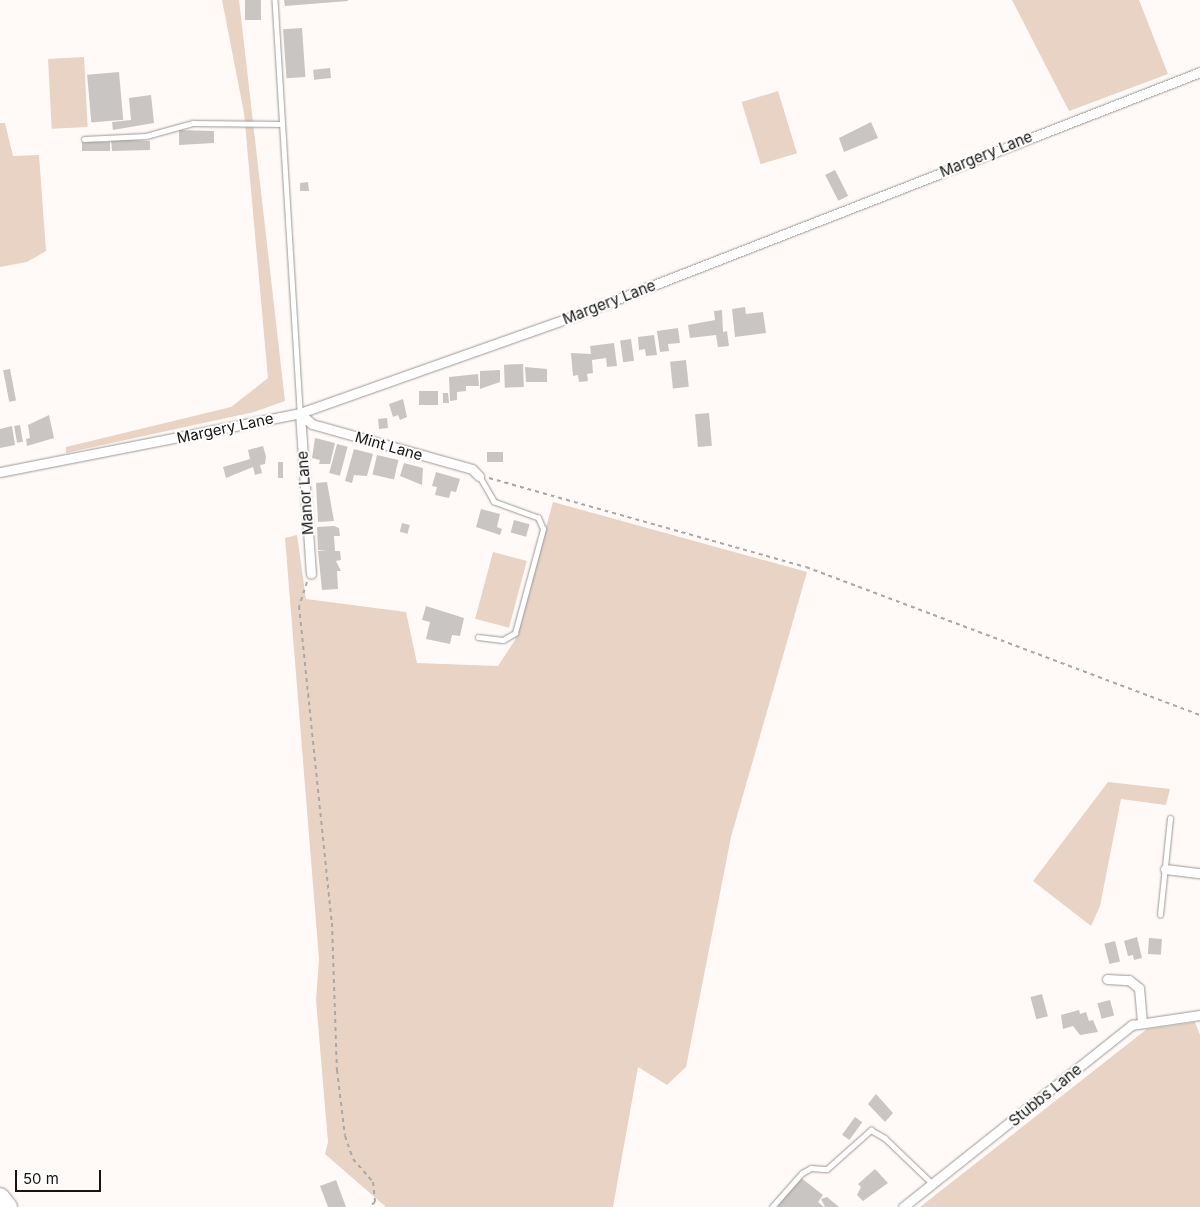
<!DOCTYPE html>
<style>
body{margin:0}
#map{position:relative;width:1200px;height:1207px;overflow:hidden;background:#fffaf8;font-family:Inter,sans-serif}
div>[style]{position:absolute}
.green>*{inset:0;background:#e8d3c5;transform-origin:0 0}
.building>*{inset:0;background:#c9c5c2;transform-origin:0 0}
.path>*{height:2px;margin-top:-1px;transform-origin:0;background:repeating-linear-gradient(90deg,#aba7a6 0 4px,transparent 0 8px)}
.roads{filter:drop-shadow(0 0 1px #9b9895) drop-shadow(0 0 1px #9b9895)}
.lane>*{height:4.5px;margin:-2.25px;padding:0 2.25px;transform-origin:2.25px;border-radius:2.25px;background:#fff}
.street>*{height:9px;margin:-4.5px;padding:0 4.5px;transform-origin:4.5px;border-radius:4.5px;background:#fff}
.highway>*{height:18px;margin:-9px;padding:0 9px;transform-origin:9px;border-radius:9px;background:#fff}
span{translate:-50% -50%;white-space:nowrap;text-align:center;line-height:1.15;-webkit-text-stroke:4px #fff;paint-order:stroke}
.street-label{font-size:15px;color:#151413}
.scale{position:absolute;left:15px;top:1170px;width:86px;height:22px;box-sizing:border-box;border:2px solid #151413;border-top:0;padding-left:6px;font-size:15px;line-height:18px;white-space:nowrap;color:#151413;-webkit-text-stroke:4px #fff;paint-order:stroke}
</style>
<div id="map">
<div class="green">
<i style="clip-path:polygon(222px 0,239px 0,285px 401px,254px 412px,66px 453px,66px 447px,231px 407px,268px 378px,244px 113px)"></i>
<i style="clip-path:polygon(1012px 0,1139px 0,1168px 74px,1069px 111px)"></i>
<i style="left:84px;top:57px;width:70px;height:36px;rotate:87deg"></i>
<i style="left:778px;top:91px;width:65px;height:38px;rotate:73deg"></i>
<i style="clip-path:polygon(0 123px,5px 123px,13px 156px,39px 155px,46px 251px,27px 262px,0 267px)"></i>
<i style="clip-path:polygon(553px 502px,807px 572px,731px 837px,686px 1067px,667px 1085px,638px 1067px,613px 1207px,386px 1207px,325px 1154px,328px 1142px,316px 1000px,319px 959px,285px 538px,297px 535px,306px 599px,406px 612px,417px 663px,498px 666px,515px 640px)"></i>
<i style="left:493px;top:552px;width:35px;height:69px;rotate:15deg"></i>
<i style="clip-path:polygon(1108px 782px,1170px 789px,1166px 805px,1121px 799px,1100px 906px,1091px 926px,1033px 881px)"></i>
<i style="clip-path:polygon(1195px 1022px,1200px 1035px,1200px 1207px,920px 1207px,1147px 1029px)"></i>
</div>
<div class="building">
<i style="left:245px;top:0;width:16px;height:20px"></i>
<i style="clip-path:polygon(284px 0,348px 0,348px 1px,285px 6px)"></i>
<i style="left:302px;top:28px;width:49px;height:19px;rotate:86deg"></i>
<i style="left:330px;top:68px;width:10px;height:17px;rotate:84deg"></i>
<i style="left:119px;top:72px;width:48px;height:32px;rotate:85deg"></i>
<i style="clip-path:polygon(151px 95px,154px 123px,113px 130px,112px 122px,131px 120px,129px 98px)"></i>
<i style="clip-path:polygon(871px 122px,878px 138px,844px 152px,839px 138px)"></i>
<i style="clip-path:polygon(179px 130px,214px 131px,214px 143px,179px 145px)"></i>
<i style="clip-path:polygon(111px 139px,150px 141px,150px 150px,112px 151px)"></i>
<i style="left:110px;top:142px;width:9px;height:28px;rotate:90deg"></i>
<i style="left:835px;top:170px;width:29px;height:11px;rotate:63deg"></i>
<i style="clip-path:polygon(308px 182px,309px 191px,300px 191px,300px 183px)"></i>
<i style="clip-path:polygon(745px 307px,746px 314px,763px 312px,766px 333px,735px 337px,732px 309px)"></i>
<i style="clip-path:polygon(722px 310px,723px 332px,727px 331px,729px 346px,718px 347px,716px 335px,690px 338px,688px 325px,715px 320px,714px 311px)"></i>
<i style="clip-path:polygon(678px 328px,680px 343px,668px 344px,669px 351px,660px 352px,657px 331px)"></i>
<i style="clip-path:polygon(654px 335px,657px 355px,646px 356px,645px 349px,639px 350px,638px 337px)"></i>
<i style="left:631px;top:339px;width:22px;height:11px;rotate:82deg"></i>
<i style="clip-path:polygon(614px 343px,617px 366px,607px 367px,606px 358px,592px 360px,593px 373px,587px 374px,588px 381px,579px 382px,578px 375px,573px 376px,571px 353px,591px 354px,590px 346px)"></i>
<i style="left:686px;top:360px;width:27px;height:16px;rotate:84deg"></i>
<i style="left:523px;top:364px;width:23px;height:19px;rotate:88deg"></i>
<i style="clip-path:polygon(525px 367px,547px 369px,547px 382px,526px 382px)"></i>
<i style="left:10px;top:369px;width:32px;height:7px;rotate:79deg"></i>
<i style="clip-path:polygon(500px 370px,500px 382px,480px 389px,480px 371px)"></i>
<i style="clip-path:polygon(478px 374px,479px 386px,466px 386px,466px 391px,457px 392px,457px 400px,450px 401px,449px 377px)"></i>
<i style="left:419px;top:391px;width:19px;height:14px"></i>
<i style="clip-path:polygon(443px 393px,448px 393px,449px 403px,443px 403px)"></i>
<i style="clip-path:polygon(403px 399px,407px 417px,400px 420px,398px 415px,393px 417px,389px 404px)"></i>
<i style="left:709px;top:413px;width:33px;height:14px;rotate:85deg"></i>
<i style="clip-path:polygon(49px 415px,54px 438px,27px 446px,26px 439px,30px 438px,28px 425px)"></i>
<i style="left:387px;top:418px;width:10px;height:9px;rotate:84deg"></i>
<i style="left:20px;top:425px;width:17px;height:6px;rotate:80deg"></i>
<i style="clip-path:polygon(12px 426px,15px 445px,0 448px,0 429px)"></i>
<i style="clip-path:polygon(315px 438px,335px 443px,330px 464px,319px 464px,320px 460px,312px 458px)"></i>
<i style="left:337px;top:444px;width:11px;height:30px;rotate:15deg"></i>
<i style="clip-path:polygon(263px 446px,266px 457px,265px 464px,260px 465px,262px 473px,255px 475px,253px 467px,226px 478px,223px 467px,250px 459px,248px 450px)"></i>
<i style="clip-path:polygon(354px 449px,373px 454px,367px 476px,354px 475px,352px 483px,345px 481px)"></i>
<i style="left:487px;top:452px;width:16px;height:10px"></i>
<i style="left:377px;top:455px;width:22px;height:20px;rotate:13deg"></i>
<i style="left:278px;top:462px;width:5px;height:16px"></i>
<i style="clip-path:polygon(404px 463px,423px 468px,422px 485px,400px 476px)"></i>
<i style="clip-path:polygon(436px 472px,460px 479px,456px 492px,451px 491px,449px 498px,435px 495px,437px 487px,432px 486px)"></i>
<i style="clip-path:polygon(327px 482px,334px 521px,318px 522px,316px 483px)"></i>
<i style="clip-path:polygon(481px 509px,500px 514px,497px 527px,502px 529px,500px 535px,476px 527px)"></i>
<i style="left:514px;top:520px;width:16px;height:13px;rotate:15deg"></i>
<i style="left:402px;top:523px;width:8px;height:9px;rotate:14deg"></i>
<i style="clip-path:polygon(334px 526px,339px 528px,340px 536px,334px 536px,335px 551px,340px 551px,341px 560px,336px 561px,341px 571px,337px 571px,338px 589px,322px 590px,318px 551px,327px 550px,318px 550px,317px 527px)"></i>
<i style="clip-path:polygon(426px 606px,464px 618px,460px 636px,452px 635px,450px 644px,426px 639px,430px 622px,422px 620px)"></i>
<i style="clip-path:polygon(1137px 937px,1142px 958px,1134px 960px,1133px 955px,1128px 956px,1124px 941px)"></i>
<i style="left:1149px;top:938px;width:13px;height:16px;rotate:4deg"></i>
<i style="left:1115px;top:941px;width:21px;height:11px;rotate:76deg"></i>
<i style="left:1042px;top:994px;width:23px;height:12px;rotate:75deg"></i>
<i style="left:1110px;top:1000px;width:16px;height:13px;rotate:75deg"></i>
<i style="clip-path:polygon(1079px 1010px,1080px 1014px,1086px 1012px,1089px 1021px,1093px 1020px,1098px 1032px,1080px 1035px,1073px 1026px,1063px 1029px,1061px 1015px)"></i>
<i style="clip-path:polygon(876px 1094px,893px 1113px,885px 1122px,868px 1104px)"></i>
<i style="left:855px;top:1117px;width:9px;height:22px;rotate:36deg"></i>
<i style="clip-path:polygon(875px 1169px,888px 1183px,863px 1201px,857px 1195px,861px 1187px,858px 1184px)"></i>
<i style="clip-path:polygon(800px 1177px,823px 1195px,818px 1202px,824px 1207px,777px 1207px)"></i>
<i style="clip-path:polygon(336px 1180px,346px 1207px,328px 1207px,320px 1186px)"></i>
<i style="clip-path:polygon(827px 1197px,839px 1207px,825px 1207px,821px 1199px)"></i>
</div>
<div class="path">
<i style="left:489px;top:478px;width:329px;rotate:15.7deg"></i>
<i style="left:806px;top:567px;width:421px;rotate:20.6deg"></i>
<i style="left:307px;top:582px;width:25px;rotate:108deg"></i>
<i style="left:299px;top:606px;width:319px;rotate:84.1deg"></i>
<i style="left:332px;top:923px;width:147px;rotate:88.1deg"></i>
<i style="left:337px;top:1070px;width:66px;rotate:83.1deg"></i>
<i style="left:345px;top:1136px;width:24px;rotate:71deg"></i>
<i style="left:353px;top:1159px;width:30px;rotate:49deg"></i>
<i style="left:373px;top:1182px;width:20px;rotate:84deg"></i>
<i style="left:375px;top:1202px;width:8px;rotate:140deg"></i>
</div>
<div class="roads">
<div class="lane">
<i style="left:275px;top:0;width:414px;rotate:86.5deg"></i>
<i style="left:84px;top:139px;width:62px;rotate:-2.8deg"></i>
<i style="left:146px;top:136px;width:49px;rotate:-15.5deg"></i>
<i style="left:193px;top:123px;width:89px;rotate:0.6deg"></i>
<i style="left:478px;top:637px;width:25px;rotate:7deg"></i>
<i style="left:503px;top:640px;width:14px;rotate:-30deg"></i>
<i style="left:515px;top:633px;width:108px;rotate:-74.9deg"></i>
<i style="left:543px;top:529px;width:12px;rotate:-114deg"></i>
<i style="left:538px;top:518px;width:47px;rotate:-160deg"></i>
<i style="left:494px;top:502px;width:30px;rotate:-120deg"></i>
<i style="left:1160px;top:915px;width:97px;rotate:-84.1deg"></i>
<i style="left:772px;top:1207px;width:45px;rotate:-48.6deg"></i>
<i style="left:802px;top:1173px;width:10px;rotate:-29deg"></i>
<i style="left:811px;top:1168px;width:16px;rotate:4deg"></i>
<i style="left:827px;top:1169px;width:59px;rotate:-41.6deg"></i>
<i style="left:871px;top:1130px;width:16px;rotate:30deg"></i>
<i style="left:885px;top:1138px;width:66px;rotate:43.8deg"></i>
</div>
<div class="street">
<i style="left:300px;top:413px;width:16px;rotate:43deg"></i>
<i style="left:312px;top:424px;width:166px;rotate:15.7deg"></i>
<i style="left:472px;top:469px;width:10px;rotate:45deg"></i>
<i style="left:300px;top:413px;width:161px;rotate:86.1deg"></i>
<i style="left:0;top:472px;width:306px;rotate:-11.1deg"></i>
<i style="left:300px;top:413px;width:299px;rotate:-19.5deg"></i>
<i style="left:582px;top:313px;width:663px;rotate:-21.3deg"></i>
<i style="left:1165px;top:869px;width:35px;rotate:7deg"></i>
<i style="left:1107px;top:979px;width:22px;rotate:3deg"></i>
<i style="left:1129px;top:980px;width:13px;rotate:39deg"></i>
<i style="left:1139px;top:988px;width:32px;rotate:85deg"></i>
<i style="left:903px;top:1207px;width:293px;rotate:-38.5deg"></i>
<i style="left:1132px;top:1025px;width:69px;rotate:-8.4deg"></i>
</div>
<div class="highway">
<i style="left:0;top:1197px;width:13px;rotate:51deg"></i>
</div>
</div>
<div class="street-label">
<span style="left:986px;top:154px;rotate:-22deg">Margery Lane</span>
<span style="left:609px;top:302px;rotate:-21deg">Margery Lane</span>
<span style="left:225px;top:428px;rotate:-12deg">Margery Lane</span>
<span style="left:389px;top:446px;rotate:16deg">Mint Lane</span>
<span style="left:305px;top:493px;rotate:-94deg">Manor Lane</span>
<span style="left:1045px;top:1095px;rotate:-39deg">Stubbs Lane</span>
</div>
<div class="scale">50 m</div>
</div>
